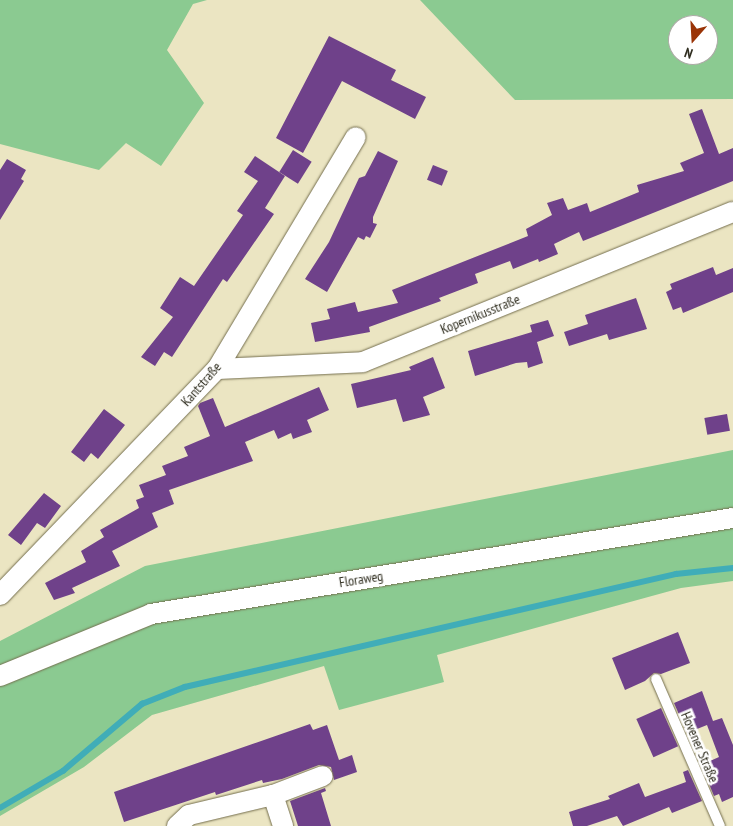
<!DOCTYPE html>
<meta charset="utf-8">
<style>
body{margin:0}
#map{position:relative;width:733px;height:826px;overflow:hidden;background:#ebe5c2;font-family:"PT Sans Narrow",sans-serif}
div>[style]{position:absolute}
.green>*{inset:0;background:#8bca91}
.stream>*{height:5.5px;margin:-2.75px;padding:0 2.75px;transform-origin:2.75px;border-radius:2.75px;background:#40adb8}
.building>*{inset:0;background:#6f418a;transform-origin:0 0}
.roads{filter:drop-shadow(0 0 1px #746e4e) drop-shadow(0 0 1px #746e4e)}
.lane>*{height:10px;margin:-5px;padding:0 5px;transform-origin:5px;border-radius:5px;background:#fff}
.street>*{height:20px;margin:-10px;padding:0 10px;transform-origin:10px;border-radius:10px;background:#fff}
span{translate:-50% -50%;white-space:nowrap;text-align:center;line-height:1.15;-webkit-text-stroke:5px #fff;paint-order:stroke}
.street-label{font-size:14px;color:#302e20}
.north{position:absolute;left:668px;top:15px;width:50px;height:50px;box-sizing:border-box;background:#fff;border:1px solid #acaba6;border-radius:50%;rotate:199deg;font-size:14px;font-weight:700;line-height:20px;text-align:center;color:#302e20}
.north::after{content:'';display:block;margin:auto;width:18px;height:22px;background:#9a3407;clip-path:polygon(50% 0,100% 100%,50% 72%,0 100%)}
</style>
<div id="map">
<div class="green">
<i style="clip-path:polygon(0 0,207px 0,193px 4px,167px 50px,204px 103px,161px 166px,126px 143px,99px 170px,0 144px)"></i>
<i style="clip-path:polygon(evenodd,420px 0,733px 0,733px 99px,515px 100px,420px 0,678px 25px,708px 25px,708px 55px,678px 55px,678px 25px)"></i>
<i style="clip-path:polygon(733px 450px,733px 581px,681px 588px,437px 655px,444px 682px,339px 710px,324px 666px,152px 715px,84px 767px,0 816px,0 641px,145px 566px)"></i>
</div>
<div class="stream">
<i style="left:0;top:808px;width:73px;rotate:-30.4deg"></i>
<i style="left:63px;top:771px;width:104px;rotate:-40.3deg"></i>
<i style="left:142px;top:704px;width:46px;rotate:-21.6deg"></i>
<i style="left:185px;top:687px;width:504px;rotate:-12.96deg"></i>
<i style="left:676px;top:574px;width:57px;rotate:-6deg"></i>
</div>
<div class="building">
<i style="clip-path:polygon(329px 36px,396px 70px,391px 80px,426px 97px,415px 119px,342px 81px,303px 153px,276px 138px)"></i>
<i style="clip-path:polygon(702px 109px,719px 154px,733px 148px,733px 181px,583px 241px,579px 232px,554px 244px,558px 254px,539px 262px,538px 259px,513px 269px,510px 261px,475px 274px,478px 283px,439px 298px,441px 301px,369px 327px,370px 332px,315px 342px,311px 323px,330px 319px,327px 309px,355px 302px,358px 312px,398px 303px,392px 290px,528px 236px,526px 229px,552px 215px,547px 203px,563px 198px,568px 210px,587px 203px,590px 212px,639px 192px,637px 185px,684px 171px,680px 163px,704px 153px,689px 114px)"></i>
<i style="left:293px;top:150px;width:22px;height:26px;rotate:32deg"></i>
<i style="clip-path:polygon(378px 151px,398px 161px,373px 217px,373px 223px,377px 224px,370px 238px,366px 236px,364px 240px,358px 237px,327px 292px,305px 279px,329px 242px,359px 178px,365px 176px)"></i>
<i style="clip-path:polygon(255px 156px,285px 176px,265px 208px,274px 214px,227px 282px,223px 279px,172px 357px,164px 352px,155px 366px,141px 357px,173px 317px,160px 308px,180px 277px,194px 286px,243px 215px,237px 211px,258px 181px,244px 172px)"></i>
<i style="clip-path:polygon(7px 159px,26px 170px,21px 179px,24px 181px,0 220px,0 170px)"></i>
<i style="left:433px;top:165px;width:16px;height:16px;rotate:22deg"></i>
<i style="clip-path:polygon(713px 267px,716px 275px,733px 268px,733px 292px,683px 313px,681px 307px,673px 310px,666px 292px,672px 289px,670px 284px)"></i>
<i style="clip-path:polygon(636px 298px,647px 329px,609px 340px,607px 334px,569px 346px,564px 332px,588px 324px,585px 315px)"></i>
<i style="clip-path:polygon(548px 320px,554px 336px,537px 342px,543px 363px,528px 368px,527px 362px,516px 363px,475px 376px,468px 351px,532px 332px,530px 325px)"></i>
<i style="clip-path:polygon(433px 357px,445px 388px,423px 397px,430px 415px,403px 422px,396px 399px,357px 408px,351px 384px,411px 370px,409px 367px)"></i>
<i style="clip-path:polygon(319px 387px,329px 410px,307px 420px,312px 432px,293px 439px,291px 433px,278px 439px,274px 430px,245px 442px,253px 461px,169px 490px,174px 504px,152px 513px,158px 527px,112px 551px,120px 566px,72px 588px,75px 593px,54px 600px,45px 583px,86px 562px,81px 551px,104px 537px,100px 530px,139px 508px,136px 500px,144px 497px,139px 485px,166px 475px,162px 466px,188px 456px,184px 447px,210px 436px,198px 406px,200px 403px,213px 398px,225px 427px)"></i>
<i style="clip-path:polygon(104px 409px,125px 425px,98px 459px,91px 453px,84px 462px,71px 452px)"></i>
<i style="left:727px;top:414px;width:17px;height:23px;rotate:80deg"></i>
<i style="clip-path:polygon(44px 493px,61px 506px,45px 528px,37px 523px,21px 545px,8px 535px)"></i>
<i style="clip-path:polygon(678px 632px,690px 663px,661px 674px,654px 673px,645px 681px,625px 690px,612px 658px)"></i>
<i style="clip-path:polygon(702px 691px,713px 721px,722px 718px,733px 745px,733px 797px,722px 802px,719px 794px,714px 796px,701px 765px,719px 757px,707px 725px,687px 733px,674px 703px)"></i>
<i style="left:661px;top:708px;width:42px;height:27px;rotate:66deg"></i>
<i style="clip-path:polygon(310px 724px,313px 730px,327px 725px,339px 760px,352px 755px,357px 772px,334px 780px,331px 767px,319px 765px,282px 779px,263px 783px,262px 780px,216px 795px,215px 792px,124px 822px,114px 792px)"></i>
<i style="clip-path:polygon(688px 770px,702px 801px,672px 813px,669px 807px,623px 826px,617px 816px,587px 826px,573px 826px,569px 812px,610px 799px,608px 796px,639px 783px,645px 797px,686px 782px,683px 772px)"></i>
<i style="clip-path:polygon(325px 788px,326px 791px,321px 793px,331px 826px,298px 826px,290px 801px)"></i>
</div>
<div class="roads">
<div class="lane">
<i style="left:656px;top:679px;width:160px;rotate:66.5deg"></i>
</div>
<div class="street">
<i style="left:217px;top:369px;width:146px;rotate:-2.7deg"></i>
<i style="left:363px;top:362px;width:399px;rotate:-22.1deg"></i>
<i style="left:0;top:595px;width:313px;rotate:-46.2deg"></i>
<i style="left:217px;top:369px;width:270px;rotate:-59.1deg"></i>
<i style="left:0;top:676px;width:163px;rotate:-22.3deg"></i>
<i style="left:151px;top:614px;width:590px;rotate:-9.37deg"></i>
<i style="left:273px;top:795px;width:53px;rotate:-20.8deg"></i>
<i style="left:177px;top:826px;width:16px;rotate:-43deg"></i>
<i style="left:189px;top:815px;width:86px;rotate:-13.4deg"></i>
<i style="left:273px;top:795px;width:33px;rotate:72deg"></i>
</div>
</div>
<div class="street-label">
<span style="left:480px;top:314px;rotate:-22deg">Kopernikusstraße</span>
<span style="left:201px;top:384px;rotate:-49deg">Kantstraße</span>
<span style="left:361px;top:579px;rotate:-9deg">Floraweg</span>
<span style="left:700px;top:747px;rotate:67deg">Hovener Straße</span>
</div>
<div class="north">N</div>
</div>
